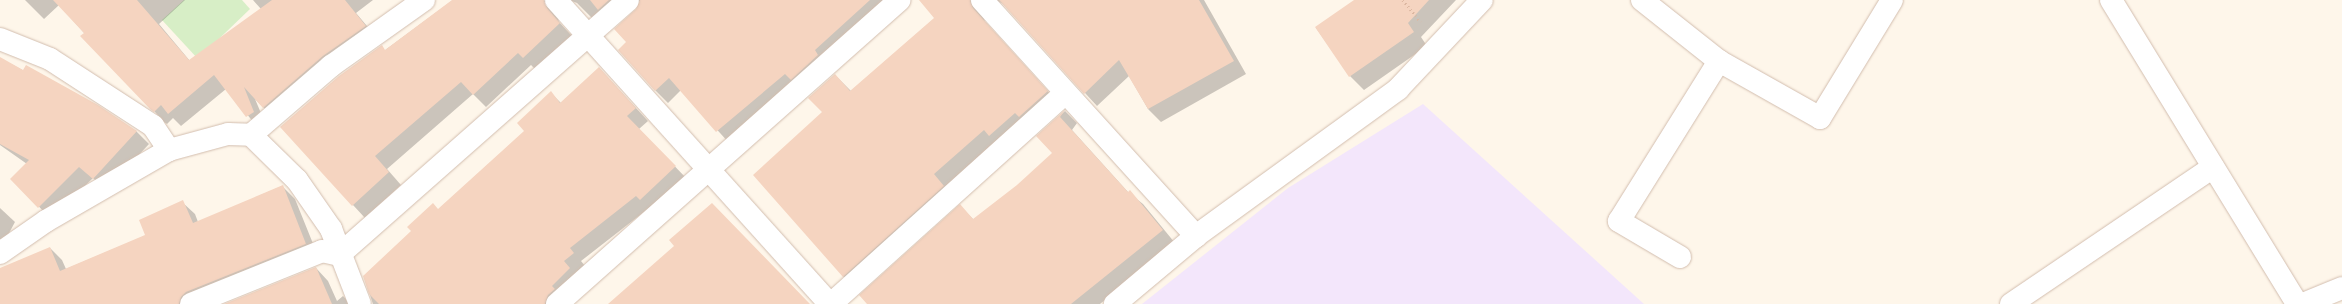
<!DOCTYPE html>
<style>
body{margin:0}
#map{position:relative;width:2342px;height:304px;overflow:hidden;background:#fef6ea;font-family:"Asap Condensed",sans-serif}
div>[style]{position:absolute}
.education>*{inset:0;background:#f3e6fb}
.green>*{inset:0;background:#d7eec6}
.shadow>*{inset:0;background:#0003}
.building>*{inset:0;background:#f5d4c0}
.path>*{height:2.5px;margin-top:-1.25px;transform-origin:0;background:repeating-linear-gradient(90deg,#dcb7a1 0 1px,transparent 0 4px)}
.roads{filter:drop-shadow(0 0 1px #d2bdae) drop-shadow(0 0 1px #d2bdae)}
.minor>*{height:22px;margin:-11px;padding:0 11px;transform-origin:11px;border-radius:11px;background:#fff}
span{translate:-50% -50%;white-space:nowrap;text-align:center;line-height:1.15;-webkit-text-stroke:4px #fffaf2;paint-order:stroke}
</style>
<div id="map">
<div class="education">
<i style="clip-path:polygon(1423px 104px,1644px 304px,1142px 304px,1288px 188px)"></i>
</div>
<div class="green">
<i style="clip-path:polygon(184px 0,242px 0,250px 9px,198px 59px,162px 20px)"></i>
</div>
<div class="shadow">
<i style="clip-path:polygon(25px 0,185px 0,159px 24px,190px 61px,261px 9px,253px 0,373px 0,356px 13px,378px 39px,276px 120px,255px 99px,266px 125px,259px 129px,226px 89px,181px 126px,173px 118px,167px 124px,164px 122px,59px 5px,44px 19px)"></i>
<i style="clip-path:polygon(453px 0,544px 0,556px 12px,559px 22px,572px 36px,536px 70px,531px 65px,486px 107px,473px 94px,387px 169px,401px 185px,365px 218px,281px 127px)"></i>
<i style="clip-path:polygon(569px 0,900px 0,730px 144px,681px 90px,668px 103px,655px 90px,628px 42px,640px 1px,592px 18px,577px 3px)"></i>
<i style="clip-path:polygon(920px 0,970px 0,982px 12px,985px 22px,1060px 105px,856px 289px,843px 276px,824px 112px,835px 75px,851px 91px,935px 18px)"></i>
<i style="clip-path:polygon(1204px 0,1246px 74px,1161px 122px,1148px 109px,1129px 76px,1097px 106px,1003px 4px,996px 0)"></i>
<i style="clip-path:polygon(1356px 0,1456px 0,1421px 37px,1427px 46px,1364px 90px,1350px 76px,1316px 28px)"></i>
<i style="clip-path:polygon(0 58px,136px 131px,149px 144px,106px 190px,93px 178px,51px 219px,12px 179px,27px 164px,0 145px)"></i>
<i style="clip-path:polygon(599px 68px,648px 121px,639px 129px,687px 179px,653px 212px,649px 208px,581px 261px,585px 266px,550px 304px,373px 304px,364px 277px,525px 131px,551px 93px,561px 103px)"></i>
<i style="clip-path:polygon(1065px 111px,1077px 123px,1072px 130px,1128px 192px,1143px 204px,1175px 243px,1100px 304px,868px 304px,960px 206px,974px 220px,1018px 186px,1053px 153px,1037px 136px)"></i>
<i style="clip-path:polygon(282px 186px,295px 199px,318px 256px,200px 304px,0 304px,0 286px,50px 248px,62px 260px,66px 269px,147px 235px,182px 202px,195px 214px,198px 222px)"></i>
<i style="clip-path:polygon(0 208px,15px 222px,0 250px)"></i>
<i style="clip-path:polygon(316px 268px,328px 281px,337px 301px,343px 296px,351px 304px,227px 304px)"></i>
</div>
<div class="building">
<i style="clip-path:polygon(53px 0,137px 0,189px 60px,272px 0,345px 0,366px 26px,323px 56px,263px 108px,244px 87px,254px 112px,246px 117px,214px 75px,168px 114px,161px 105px,154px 112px,150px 109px,80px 36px,84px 33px)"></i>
<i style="clip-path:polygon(452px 0,544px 0,547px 8px,560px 23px,523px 58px,518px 53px,473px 95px,461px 82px,375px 156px,389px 172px,352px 206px,280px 127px,339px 76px,382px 45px,385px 50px)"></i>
<i style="clip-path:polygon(590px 0,609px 0,598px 10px)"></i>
<i style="clip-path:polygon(640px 0,870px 0,815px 50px,818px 55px,791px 80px,785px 74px,716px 132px,669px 78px,655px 91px,618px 50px,626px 42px,614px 29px,636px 9px)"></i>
<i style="clip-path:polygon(919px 0,970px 0,973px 8px,1048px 91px,1019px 117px,1015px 113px,989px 136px,984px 130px,934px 174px,944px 186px,843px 277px,753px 175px,822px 112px,808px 98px,835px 74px,850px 91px,934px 18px)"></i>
<i style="clip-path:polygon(999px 0,1199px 0,1234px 61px,1148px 109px,1119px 60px,1084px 94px)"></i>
<i style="clip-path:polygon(1354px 0,1429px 0,1408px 23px,1414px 32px,1349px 77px,1315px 27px)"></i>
<i style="clip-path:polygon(0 57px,23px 70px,26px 65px,98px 105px,137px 131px,93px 179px,79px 167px,38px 208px,10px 179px,29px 160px,0 144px)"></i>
<i style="clip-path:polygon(599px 67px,636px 108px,627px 116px,676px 166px,640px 200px,636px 196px,570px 248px,574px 253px,564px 261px,570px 268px,552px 286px,555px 289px,548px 295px,545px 304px,379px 304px,369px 294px,363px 276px,411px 231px,407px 227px,433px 203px,438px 209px,524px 131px,517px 123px,551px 91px,560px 103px)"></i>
<i style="clip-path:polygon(1065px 110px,1060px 117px,1128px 192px,1130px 190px,1163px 230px,1071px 304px,867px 304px,859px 295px,960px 204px,973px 219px,1017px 185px,1052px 153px,1036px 136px)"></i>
<i style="clip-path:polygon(283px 185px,306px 244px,186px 292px,181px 297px,179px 304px,0 304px,0 268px,50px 247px,60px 271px,145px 235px,139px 220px,183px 200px,193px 223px)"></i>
<i style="clip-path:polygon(712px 203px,810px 304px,608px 304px,674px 246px,669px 240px)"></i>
<i style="clip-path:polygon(316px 267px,332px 304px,224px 304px)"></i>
</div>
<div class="path">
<i style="left:1403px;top:0;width:28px;rotate:51deg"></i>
</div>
<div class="roads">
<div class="minor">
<i style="left:556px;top:0;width:409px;rotate:48deg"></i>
<i style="left:982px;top:0;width:319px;rotate:47.8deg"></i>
<i style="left:1196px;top:236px;width:106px;rotate:140deg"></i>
<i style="left:1642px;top:0;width:98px;rotate:38.4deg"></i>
<i style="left:1719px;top:61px;width:116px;rotate:29.4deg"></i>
<i style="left:1820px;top:118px;width:138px;rotate:-58.6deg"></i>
<i style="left:2111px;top:0;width:356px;rotate:58.5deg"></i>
<i style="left:0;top:39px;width:54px;rotate:21.8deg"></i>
<i style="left:50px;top:59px;width:123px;rotate:33deg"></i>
<i style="left:153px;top:126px;width:29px;rotate:56deg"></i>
<i style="left:251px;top:135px;width:106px;rotate:-40.8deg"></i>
<i style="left:331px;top:66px;width:114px;rotate:-35.4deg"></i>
<i style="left:1196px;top:236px;width:250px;rotate:-36deg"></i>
<i style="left:1398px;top:89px;width:122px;rotate:-46.7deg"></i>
<i style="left:0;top:253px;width:56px;rotate:-34.8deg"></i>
<i style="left:46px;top:221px;width:142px;rotate:-30deg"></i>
<i style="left:169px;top:150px;width:61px;rotate:-15.2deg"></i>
<i style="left:228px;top:134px;width:23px;rotate:2deg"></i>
<i style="left:251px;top:135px;width:64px;rotate:44.4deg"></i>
<i style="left:297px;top:180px;width:60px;rotate:55.2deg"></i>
<i style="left:331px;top:229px;width:80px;rotate:68.9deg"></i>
<i style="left:339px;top:255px;width:385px;rotate:-41.4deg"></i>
<i style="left:1680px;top:257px;width:71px;rotate:-149.5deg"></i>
<i style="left:1619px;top:221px;width:189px;rotate:-58deg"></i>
<i style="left:191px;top:304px;width:141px;rotate:-22deg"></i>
<i style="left:322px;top:251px;width:17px;rotate:13deg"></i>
<i style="left:557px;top:304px;width:458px;rotate:-41.6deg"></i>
<i style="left:831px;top:304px;width:315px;rotate:-42deg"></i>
<i style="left:2011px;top:304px;width:244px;rotate:-34.1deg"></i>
<i style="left:2303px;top:304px;width:42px;rotate:-22.3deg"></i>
</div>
</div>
</div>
